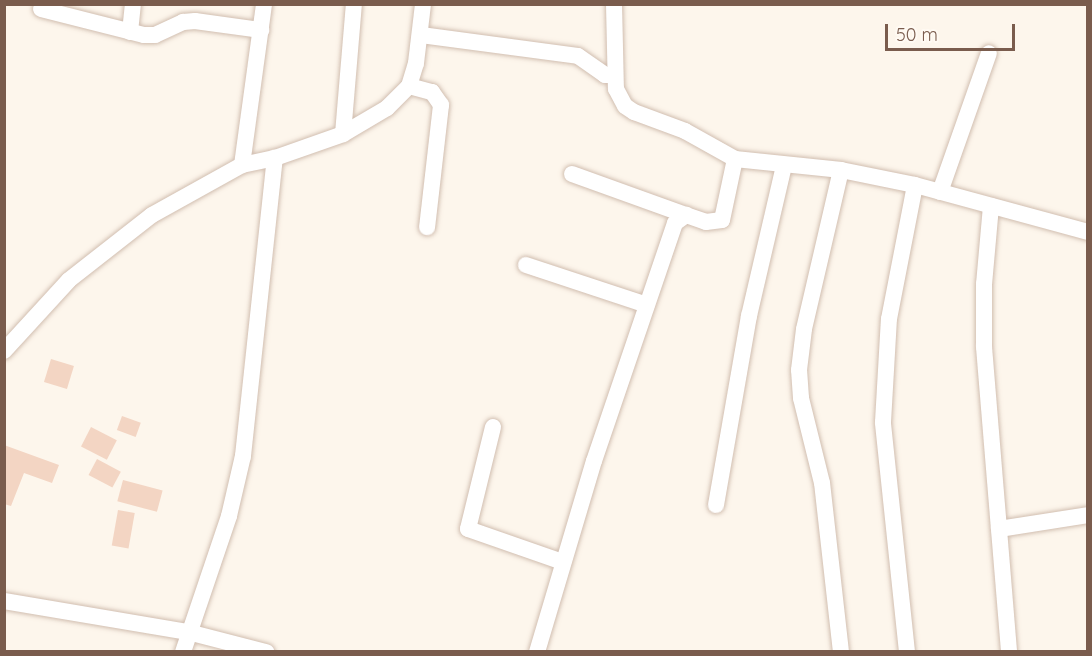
<!DOCTYPE html>
<style>
body{margin:0}
#map{position:relative;width:1092px;height:656px;overflow:hidden;background:#fdf6ec;font-family:Quicksand,sans-serif}
div>[style]{position:absolute}
.building>*{inset:0;background:#f3d5c3;transform-origin:0 0}
.roads{filter:drop-shadow(0 0 2px #d1beb0) drop-shadow(0 0 2px #d1beb0)}
.street>*{height:16px;margin:-8px;padding:0 8px;transform-origin:8px;border-radius:8px;background:#fff}
span{translate:-50% -50%;white-space:nowrap;text-align:center;line-height:1.15;-webkit-text-stroke:5px #fffaf3;paint-order:stroke}
.frame{position:absolute;inset:0;border:6px solid #7a5c4d;pointer-events:none}
.scale{position:absolute;left:885px;top:24px;width:130px;height:27px;box-sizing:border-box;border:3px solid #7a5c4d;border-top:0;padding-left:8px;font-size:18px;line-height:21px;white-space:nowrap;color:#7a5c4d;-webkit-text-stroke:4px #fffaf3;paint-order:stroke}
</style>
<div id="map">
<div class="building">
<i style="left:51px;top:359px;width:24px;height:24px;rotate:17deg"></i>
<i style="left:122px;top:416px;width:20px;height:15px;rotate:20deg"></i>
<i style="left:91px;top:427px;width:29px;height:22px;rotate:27deg"></i>
<i style="clip-path:polygon(4px 445px,59px 465px,52px 483px,24px 473px,11px 506px,4px 504px)"></i>
<i style="left:97px;top:459px;width:27px;height:18px;rotate:28deg"></i>
<i style="left:123px;top:480px;width:41px;height:22px;rotate:15deg"></i>
<i style="left:118px;top:510px;width:17px;height:36px;rotate:10deg"></i>
</div>
<div class="roads">
<div class="street">
<i style="left:614px;top:4px;width:85px;rotate:88.7deg"></i>
<i style="left:616px;top:89px;width:19px;rotate:62deg"></i>
<i style="left:625px;top:106px;width:11px;rotate:34deg"></i>
<i style="left:634px;top:112px;width:54px;rotate:20.4deg"></i>
<i style="left:685px;top:131px;width:57px;rotate:29.2deg"></i>
<i style="left:735px;top:159px;width:107px;rotate:5.9deg"></i>
<i style="left:841px;top:170px;width:76px;rotate:11.5deg"></i>
<i style="left:915px;top:185px;width:179px;rotate:15.2deg"></i>
<i style="left:41px;top:9px;width:106px;rotate:14.2deg"></i>
<i style="left:144px;top:35px;width:11px"></i>
<i style="left:155px;top:35px;width:31px;rotate:-25deg"></i>
<i style="left:183px;top:22px;width:12px;rotate:-5deg"></i>
<i style="left:195px;top:21px;width:67px;rotate:7.8deg"></i>
<i style="left:130px;top:32px;width:28px;rotate:-84deg"></i>
<i style="left:421px;top:35px;width:158px;rotate:7.6deg"></i>
<i style="left:578px;top:56px;width:33px;rotate:35deg"></i>
<i style="left:605px;top:75px;width:9px"></i>
<i style="left:409px;top:86px;width:24px;rotate:15deg"></i>
<i style="left:432px;top:92px;width:16px;rotate:55deg"></i>
<i style="left:441px;top:105px;width:123px;rotate:96.5deg"></i>
<i style="left:343px;top:134px;width:130px;rotate:-85.2deg"></i>
<i style="left:242px;top:165px;width:162px;rotate:-82.2deg"></i>
<i style="left:572px;top:174px;width:121px;rotate:19.8deg"></i>
<i style="left:940px;top:192px;width:147px;rotate:-70.6deg"></i>
<i style="left:991px;top:206px;width:78px;rotate:95.1deg"></i>
<i style="left:984px;top:284px;width:63px;rotate:90deg"></i>
<i style="left:984px;top:347px;width:306px;rotate:85.3deg"></i>
<i style="left:526px;top:265px;width:127px;rotate:18.3deg"></i>
<i style="left:4px;top:351px;width:96px;rotate:-47.5deg"></i>
<i style="left:69px;top:280px;width:105px;rotate:-38.1deg"></i>
<i style="left:152px;top:215px;width:103px;rotate:-29.1deg"></i>
<i style="left:242px;top:165px;width:34px;rotate:-12deg"></i>
<i style="left:275px;top:158px;width:72px;rotate:-19.4deg"></i>
<i style="left:343px;top:134px;width:51px;rotate:-30.6deg"></i>
<i style="left:387px;top:108px;width:31px;rotate:-45deg"></i>
<i style="left:409px;top:86px;width:24px;rotate:-73deg"></i>
<i style="left:416px;top:63px;width:59px;rotate:-83.2deg"></i>
<i style="left:493px;top:427px;width:105px;rotate:103.8deg"></i>
<i style="left:468px;top:529px;width:101px;rotate:19.2deg"></i>
<i style="left:716px;top:505px;width:192px;rotate:-80.1deg"></i>
<i style="left:749px;top:316px;width:155px;rotate:-76.9deg"></i>
<i style="left:999px;top:529px;width:90px;rotate:-8.9deg"></i>
<i style="left:4px;top:601px;width:187px;rotate:9.6deg"></i>
<i style="left:188px;top:632px;width:81px;rotate:14.4deg"></i>
<i style="left:183px;top:652px;width:144px;rotate:-71.3deg"></i>
<i style="left:229px;top:516px;width:62px;rotate:-76.9deg"></i>
<i style="left:243px;top:456px;width:300px;rotate:-83.9deg"></i>
<i style="left:537px;top:652px;width:199px;rotate:-73.4deg"></i>
<i style="left:594px;top:461px;width:251px;rotate:-71.2deg"></i>
<i style="left:675px;top:223px;width:14px;rotate:-36deg"></i>
<i style="left:686px;top:215px;width:21px;rotate:19deg"></i>
<i style="left:706px;top:222px;width:16px;rotate:-7deg"></i>
<i style="left:722px;top:220px;width:62px;rotate:-78deg"></i>
<i style="left:841px;top:652px;width:170px;rotate:-96.4deg"></i>
<i style="left:822px;top:483px;width:88px;rotate:-103.9deg"></i>
<i style="left:801px;top:398px;width:28px;rotate:-94deg"></i>
<i style="left:799px;top:370px;width:41px;rotate:-83deg"></i>
<i style="left:804px;top:329px;width:163px;rotate:-76.9deg"></i>
<i style="left:907px;top:652px;width:231px;rotate:-96deg"></i>
<i style="left:883px;top:422px;width:103px;rotate:-86.7deg"></i>
<i style="left:889px;top:319px;width:136px;rotate:-79deg"></i>
</div>
</div>
<div class="frame"></div>
<div class="scale">50 m</div>
</div>
